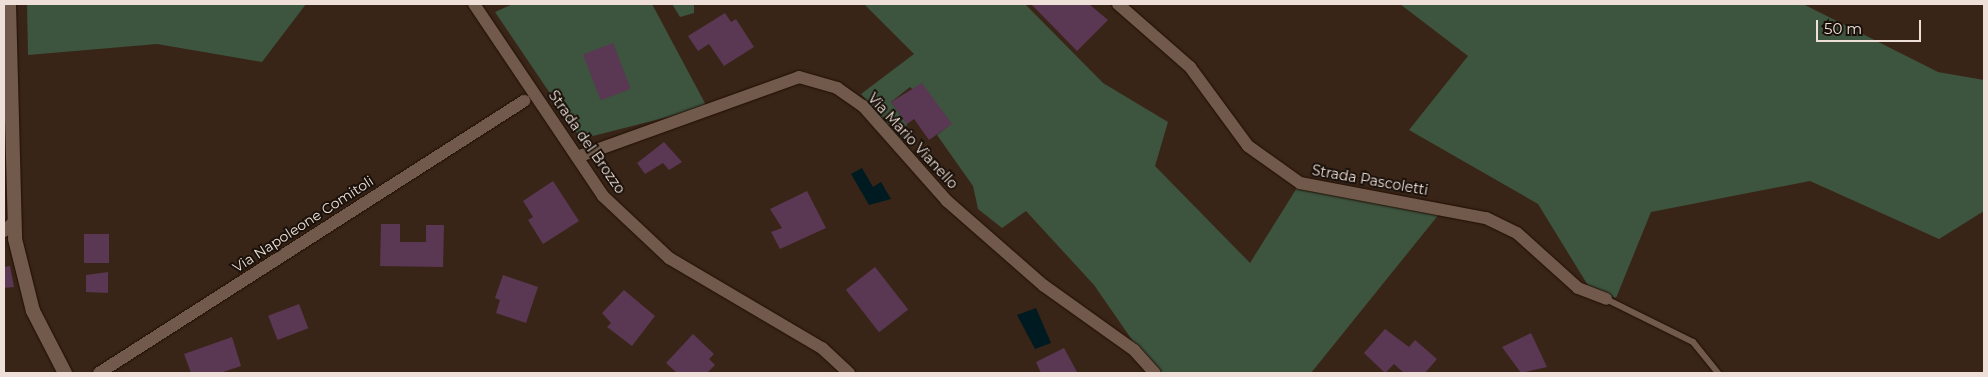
<!DOCTYPE html>
<style>
body{margin:0}
#map{position:relative;width:1988px;height:377px;overflow:hidden;background:#392518;font-family:Montserrat,sans-serif}
div>[style]{position:absolute}
.green>*{inset:0;background:#3d543f}
.water>*{inset:0;background:#001a21}
.building>*{inset:0;background:#5a3752;transform-origin:0 0}
.roads{filter:drop-shadow(0 0 1px #200e03) drop-shadow(0 0 1px #200e03)}
.service>*{height:6px;margin:-3px;padding:0 3px;transform-origin:3px;border-radius:3px;background:#715a4b}
.minor>*{height:12px;margin:-6px;padding:0 6px;transform-origin:6px;border-radius:6px;background:#715a4b}
.secondary>*{height:14px;margin:-7px;padding:0 7px;transform-origin:7px;border-radius:7px;background:#715a4b}
span{translate:-50% -50%;white-space:nowrap;text-align:center;line-height:1.15;-webkit-text-stroke:4px #1a110b;paint-order:stroke}
.street-label{font-size:14px;color:#eee0d8}
.frame{position:absolute;inset:0;border:5px solid #eee0d8;pointer-events:none}
.scale{position:absolute;left:1816px;top:20px;width:105px;height:22px;box-sizing:border-box;border:2px solid #eee0d8;border-top:0;padding-left:6px;font-size:15px;line-height:18px;white-space:nowrap;color:#eee0d8;-webkit-text-stroke:4px #1a110b;paint-order:stroke}
</style>
<div id="map">
<div class="green">
<i style="clip-path:polygon(27px 4px,306px 4px,262px 62px,157px 44px,28px 55px)"></i>
<i style="clip-path:polygon(513px 4px,652px 4px,707px 107px,581px 139px,495px 12px)"></i>
<i style="clip-path:polygon(672px 4px,694px 4px,694px 13px,680px 17px)"></i>
<i style="clip-path:polygon(864px 4px,1025px 4px,1103px 83px,1168px 122px,1155px 166px,1250px 263px,1300px 183px,1444px 208px,1311px 373px,1155px 373px,1094px 285px,1026px 211px,1002px 228px,978px 209px,973px 186px,937px 135px,951px 124px,910px 87px,891px 102px,907px 124px,903px 142px,861px 94px,914px 54px)"></i>
<i style="clip-path:polygon(1400px 4px,1803px 4px,1938px 72px,1984px 80px,1984px 211px,1939px 239px,1810px 181px,1651px 212px,1616px 298px,1589px 287px,1538px 204px,1409px 130px,1468px 56px)"></i>
</div>
<div class="water">
<i style="clip-path:polygon(862px 168px,873px 187px,881px 182px,891px 199px,869px 205px,851px 174px)"></i>
<i style="clip-path:polygon(1036px 308px,1051px 343px,1035px 349px,1017px 315px)"></i>
</div>
<div class="building">
<i style="clip-path:polygon(1031px 4px,1089px 4px,1108px 20px,1077px 51px)"></i>
<i style="clip-path:polygon(725px 13px,731px 22px,736px 19px,754px 47px,724px 66px,709px 44px,698px 51px,688px 36px)"></i>
<i style="left:613px;top:43px;width:49px;height:32px;rotate:69deg"></i>
<i style="clip-path:polygon(922px 83px,952px 124px,929px 140px,914px 119px,907px 124px,891px 102px)"></i>
<i style="clip-path:polygon(664px 142px,682px 162px,669px 170px,663px 163px,645px 174px,637px 163px)"></i>
<i style="clip-path:polygon(553px 181px,579px 221px,543px 244px,528px 220px,533px 217px,523px 201px)"></i>
<i style="clip-path:polygon(807px 191px,826px 228px,780px 249px,771px 232px,782px 228px,770px 209px)"></i>
<i style="clip-path:polygon(381px 224px,400px 224px,400px 242px,426px 242px,426px 225px,444px 225px,443px 267px,380px 266px)"></i>
<i style="left:109px;top:234px;width:29px;height:25px;rotate:90deg"></i>
<i style="clip-path:polygon(10px 266px,14px 287px,4px 288px,4px 267px)"></i>
<i style="left:875px;top:267px;width:54px;height:37px;rotate:52deg"></i>
<i style="clip-path:polygon(108px 272px,108px 293px,86px 292px,86px 275px)"></i>
<i style="clip-path:polygon(503px 275px,538px 287px,526px 323px,496px 313px,500px 300px,495px 298px)"></i>
<i style="clip-path:polygon(624px 290px,655px 316px,632px 346px,607px 327px,611px 323px,602px 313px)"></i>
<i style="left:299px;top:304px;width:26px;height:33px;rotate:69deg"></i>
<i style="clip-path:polygon(1385px 329px,1409px 347px,1415px 340px,1437px 359px,1425px 373px,1404px 373px,1394px 364px,1385px 373px,1364px 353px)"></i>
<i style="clip-path:polygon(1531px 333px,1547px 367px,1521px 373px,1502px 347px)"></i>
<i style="clip-path:polygon(693px 334px,714px 354px,709px 359px,715px 365px,707px 373px,677px 373px,666px 363px)"></i>
<i style="clip-path:polygon(232px 337px,241px 366px,220px 373px,191px 373px,184px 354px)"></i>
<i style="clip-path:polygon(1064px 348px,1077px 372px,1041px 373px,1036px 362px)"></i>
</div>
<div class="roads">
<div class="service">
<i style="left:1606px;top:299px;width:97px;rotate:26.3deg"></i>
<i style="left:1693px;top:342px;width:40px;rotate:51deg"></i>
</div>
<div class="minor">
<i style="left:474px;top:4px;width:231px;rotate:56.1deg"></i>
<i style="left:603px;top:196px;width:91px;rotate:43.2deg"></i>
<i style="left:669px;top:258px;width:178px;rotate:30.5deg"></i>
<i style="left:822px;top:348px;width:37px;rotate:43deg"></i>
<i style="left:1118px;top:4px;width:96px;rotate:41.2deg"></i>
<i style="left:1190px;top:67px;width:98px;rotate:53.7deg"></i>
<i style="left:1248px;top:146px;width:64px;rotate:35.4deg"></i>
<i style="left:1300px;top:183px;width:189px;rotate:10.7deg"></i>
<i style="left:1486px;top:218px;width:34px;rotate:26deg"></i>
<i style="left:1517px;top:233px;width:82px;rotate:42deg"></i>
<i style="left:1578px;top:288px;width:30px;rotate:21deg"></i>
<i style="left:577px;top:157px;width:236px;rotate:-19.8deg"></i>
<i style="left:799px;top:77px;width:40px;rotate:16deg"></i>
<i style="left:837px;top:88px;width:32px;rotate:35deg"></i>
<i style="left:863px;top:106px;width:127px;rotate:48.5deg"></i>
<i style="left:947px;top:201px;width:128px;rotate:41.2deg"></i>
<i style="left:1043px;top:285px;width:112px;rotate:35.5deg"></i>
<i style="left:1134px;top:350px;width:31px;rotate:48deg"></i>
<i style="left:4px;top:231px;width:13px;rotate:-42deg"></i>
<i style="left:99px;top:373px;width:505px;rotate:-32.62deg"></i>
</div>
<div class="secondary">
<i style="left:9px;top:4px;width:235px;rotate:88.5deg"></i>
<i style="left:15px;top:239px;width:74px;rotate:76deg"></i>
<i style="left:33px;top:311px;width:70px;rotate:62.7deg"></i>
</div>
</div>
<div class="street-label">
<span style="left:913px;top:141px;rotate:47deg">Via Mario Vianello</span>
<span style="left:587px;top:142px;rotate:55deg">Strada del Brozzo</span>
<span style="left:1370px;top:180px;rotate:10deg">Strada Pascoletti</span>
<span style="left:303px;top:224px;rotate:-33deg">Via Napoleone Comitoli</span>
</div>
<div class="frame"></div>
<div class="scale">50 m</div>
</div>
